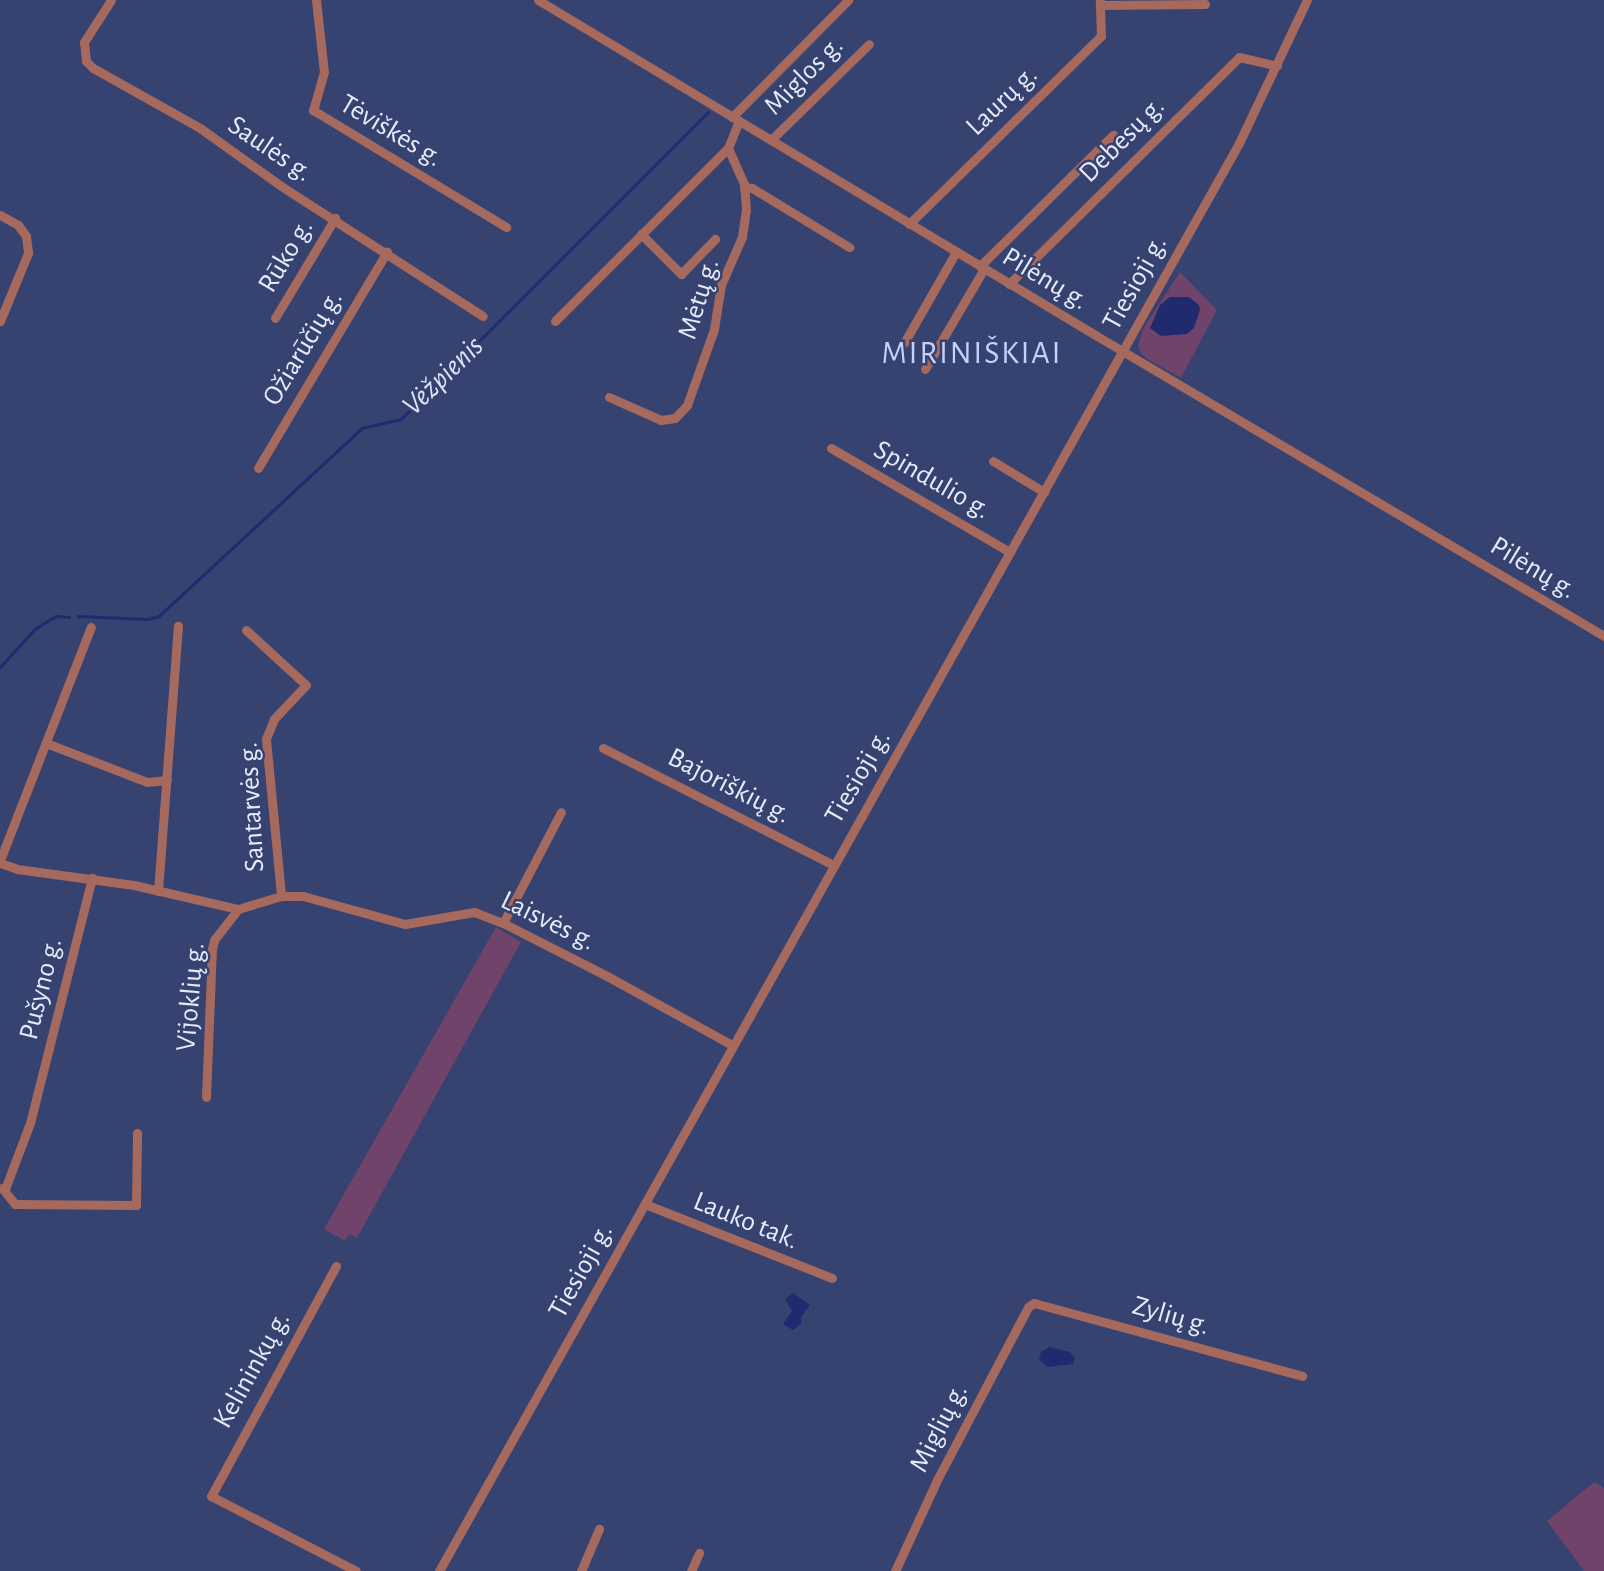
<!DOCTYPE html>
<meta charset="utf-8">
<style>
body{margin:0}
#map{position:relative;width:1604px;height:1571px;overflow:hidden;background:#36426f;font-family:"Alegreya Sans",sans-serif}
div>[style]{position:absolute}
.green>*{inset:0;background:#70436a}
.water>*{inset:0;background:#202a6f}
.stream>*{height:2.5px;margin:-1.25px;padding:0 1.25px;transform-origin:1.25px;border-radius:1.25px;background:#202a6f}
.minor>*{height:9px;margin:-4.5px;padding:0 4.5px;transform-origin:4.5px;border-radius:4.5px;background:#a6695d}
span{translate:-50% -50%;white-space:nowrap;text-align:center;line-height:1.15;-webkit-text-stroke:5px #36426f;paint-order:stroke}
.street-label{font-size:28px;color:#e5ebfc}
.water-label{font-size:30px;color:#dde3f9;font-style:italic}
.quarter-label{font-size:32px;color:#c3d1fc;letter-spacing:2px}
</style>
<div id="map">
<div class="green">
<i style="clip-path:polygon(1180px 272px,1217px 310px,1181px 378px,1149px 360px,1141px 354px,1138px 346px,1143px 329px)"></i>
<i style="clip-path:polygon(496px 927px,521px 942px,357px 1238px,349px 1234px,345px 1241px,324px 1229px)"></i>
<i style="clip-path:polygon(1594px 1482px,1604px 1488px,1604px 1571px,1584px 1571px,1547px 1521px)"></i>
</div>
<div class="water">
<i style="clip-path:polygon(1170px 297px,1189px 297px,1199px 305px,1200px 310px,1194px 328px,1187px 334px,1161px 336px,1150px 328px,1160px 305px)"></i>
<i style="clip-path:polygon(793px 1293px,810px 1305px,801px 1317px,801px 1324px,793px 1330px,783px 1324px,792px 1311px,785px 1299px)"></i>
<i style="clip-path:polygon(1050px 1347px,1070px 1352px,1075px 1358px,1073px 1364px,1047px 1367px,1039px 1359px,1041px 1352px)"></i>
</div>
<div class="stream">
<i style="left:78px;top:616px;width:70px;rotate:2.5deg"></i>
<i style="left:148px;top:619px;width:11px;rotate:-15deg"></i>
<i style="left:159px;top:616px;width:277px;rotate:-42.8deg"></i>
<i style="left:362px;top:428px;width:40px;rotate:-13deg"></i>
<i style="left:401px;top:419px;width:434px;rotate:-45deg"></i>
<i style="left:0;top:667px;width:53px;rotate:-47.3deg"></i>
<i style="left:36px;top:628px;width:23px;rotate:-31deg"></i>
<i style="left:56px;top:616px;width:13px;rotate:4deg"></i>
</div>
<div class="minor">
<i style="left:111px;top:0;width:50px;rotate:122.7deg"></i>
<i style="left:84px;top:42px;width:19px;rotate:84deg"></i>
<i style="left:86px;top:61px;width:10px;rotate:45deg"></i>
<i style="left:93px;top:68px;width:123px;rotate:29.3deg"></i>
<i style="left:200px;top:128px;width:100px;rotate:35.6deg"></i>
<i style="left:281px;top:186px;width:240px;rotate:32.8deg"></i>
<i style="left:316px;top:0;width:72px;rotate:83.7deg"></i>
<i style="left:324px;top:72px;width:40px;rotate:106deg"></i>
<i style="left:313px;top:110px;width:226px;rotate:31.2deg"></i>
<i style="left:538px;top:0;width:652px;rotate:31.01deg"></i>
<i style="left:1097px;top:336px;width:589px;rotate:30.61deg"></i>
<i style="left:1100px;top:5px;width:105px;rotate:-0.5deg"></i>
<i style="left:732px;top:117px;width:165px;rotate:-45.2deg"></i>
<i style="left:771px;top:140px;width:137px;rotate:-44.4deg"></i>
<i style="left:744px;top:187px;width:8px;rotate:7deg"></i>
<i style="left:752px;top:188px;width:114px;rotate:31.3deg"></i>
<i style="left:0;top:215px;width:21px;rotate:29deg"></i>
<i style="left:18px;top:225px;width:14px;rotate:54deg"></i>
<i style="left:26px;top:236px;width:17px;rotate:83deg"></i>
<i style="left:28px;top:253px;width:74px;rotate:112.4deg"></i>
<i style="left:909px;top:224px;width:269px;rotate:-44.4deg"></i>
<i style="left:1101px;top:36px;width:36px;rotate:-92deg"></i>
<i style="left:641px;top:234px;width:57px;rotate:45deg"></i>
<i style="left:681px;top:274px;width:49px;rotate:-45.8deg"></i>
<i style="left:980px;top:266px;width:187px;rotate:-44.6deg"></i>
<i style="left:1009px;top:284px;width:323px;rotate:-44.6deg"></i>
<i style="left:1239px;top:57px;width:39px;rotate:13deg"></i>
<i style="left:275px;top:318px;width:117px;rotate:-59deg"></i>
<i style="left:555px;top:321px;width:245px;rotate:-45deg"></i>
<i style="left:904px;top:343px;width:105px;rotate:-60.3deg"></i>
<i style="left:925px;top:369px;width:116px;rotate:-59.5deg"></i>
<i style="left:609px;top:397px;width:57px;rotate:23.9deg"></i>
<i style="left:661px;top:420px;width:14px;rotate:-8deg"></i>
<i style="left:675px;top:418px;width:18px;rotate:-47deg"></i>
<i style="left:687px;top:405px;width:81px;rotate:-70.4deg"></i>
<i style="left:714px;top:329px;width:45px;rotate:-81deg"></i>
<i style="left:721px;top:285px;width:52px;rotate:-66.4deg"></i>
<i style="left:742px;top:237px;width:27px;rotate:-82deg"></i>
<i style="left:746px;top:210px;width:26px;rotate:-94deg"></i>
<i style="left:744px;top:184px;width:39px;rotate:-114deg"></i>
<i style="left:728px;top:148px;width:29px;rotate:-68deg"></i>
<i style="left:831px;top:448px;width:207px;rotate:30.2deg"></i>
<i style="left:993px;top:461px;width:60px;rotate:31.3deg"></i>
<i style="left:258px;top:468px;width:252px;rotate:-59.2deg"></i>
<i style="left:246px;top:630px;width:81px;rotate:42.5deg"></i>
<i style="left:306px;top:685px;width:47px;rotate:133.3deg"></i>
<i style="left:274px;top:719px;width:22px;rotate:112deg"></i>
<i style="left:266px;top:739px;width:158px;rotate:84.5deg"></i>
<i style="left:46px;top:743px;width:108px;rotate:21.1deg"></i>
<i style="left:147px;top:782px;width:20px;rotate:-6deg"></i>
<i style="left:603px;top:748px;width:259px;rotate:26.9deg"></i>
<i style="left:0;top:860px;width:250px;rotate:-68.7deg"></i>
<i style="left:0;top:863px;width:18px;rotate:19deg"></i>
<i style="left:17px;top:869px;width:118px;rotate:7.8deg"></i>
<i style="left:134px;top:885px;width:107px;rotate:13deg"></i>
<i style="left:238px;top:909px;width:45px;rotate:-16.8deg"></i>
<i style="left:281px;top:896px;width:22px"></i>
<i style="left:303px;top:896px;width:106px;rotate:15.4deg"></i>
<i style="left:405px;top:924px;width:70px;rotate:-9.9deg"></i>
<i style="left:474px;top:912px;width:31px;rotate:21deg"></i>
<i style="left:503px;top:923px;width:117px;rotate:27deg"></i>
<i style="left:607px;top:976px;width:143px;rotate:28.9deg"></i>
<i style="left:158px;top:891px;width:266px;rotate:-85.7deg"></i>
<i style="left:503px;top:923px;width:125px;rotate:-62.4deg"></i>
<i style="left:206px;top:1097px;width:148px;rotate:-87.7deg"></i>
<i style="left:212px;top:949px;width:9px;rotate:-77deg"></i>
<i style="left:214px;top:940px;width:39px;rotate:-52deg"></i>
<i style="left:2px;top:1188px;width:21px;rotate:51deg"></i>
<i style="left:15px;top:1204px;width:121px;rotate:0.5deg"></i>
<i style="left:136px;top:1205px;width:72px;rotate:-89.2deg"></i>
<i style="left:5px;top:1189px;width:71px;rotate:-69.3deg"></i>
<i style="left:30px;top:1123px;width:253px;rotate:-75.8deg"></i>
<i style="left:645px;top:1204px;width:201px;rotate:21.6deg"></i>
<i style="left:336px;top:1266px;width:262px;rotate:118.5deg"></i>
<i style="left:211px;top:1496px;width:163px;rotate:27.3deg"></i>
<i style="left:439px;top:1571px;width:1637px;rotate:-60.74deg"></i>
<i style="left:1239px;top:143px;width:158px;rotate:-64.6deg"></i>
<i style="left:581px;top:1571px;width:46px;rotate:-66.8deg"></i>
<i style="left:691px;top:1571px;width:20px;rotate:-66deg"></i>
<i style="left:895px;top:1571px;width:102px;rotate:-65.2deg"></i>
<i style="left:938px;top:1478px;width:193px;rotate:-62.2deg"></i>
<i style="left:1028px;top:1307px;width:7px;rotate:-34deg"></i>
<i style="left:1034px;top:1303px;width:278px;rotate:15.2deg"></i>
</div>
<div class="street-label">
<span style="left:804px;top:76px;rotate:-45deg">Miglos g.</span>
<span style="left:1002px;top:101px;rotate:-44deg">Laurų g.</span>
<span style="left:391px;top:131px;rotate:31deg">Tėviškės g.</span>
<span style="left:1122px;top:140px;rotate:-45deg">Debesų g.</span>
<span style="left:270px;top:149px;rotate:34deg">Saulės g.</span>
<span style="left:286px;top:256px;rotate:-59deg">Rūko g.</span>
<span style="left:1045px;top:279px;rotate:31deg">Pilėnų g.</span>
<span style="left:1135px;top:283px;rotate:-61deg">Tiesioji g.</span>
<span style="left:699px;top:299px;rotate:-73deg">Mėtų g.</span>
<span style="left:303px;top:348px;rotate:-59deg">Ožiarūčių g.</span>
<span style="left:932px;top:480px;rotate:30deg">Spindulio g.</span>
<span style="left:1533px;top:568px;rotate:31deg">Pilėnų g.</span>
<span style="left:858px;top:777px;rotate:-60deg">Tiesioji g.</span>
<span style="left:729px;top:786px;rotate:27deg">Bajoriškių g.</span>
<span style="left:252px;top:807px;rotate:-93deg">Santarvės g.</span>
<span style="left:548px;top:921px;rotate:26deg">Laisvės g.</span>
<span style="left:41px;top:989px;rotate:-76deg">Pušyno g.</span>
<span style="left:191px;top:997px;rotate:-85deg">Vijoklių g.</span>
<span style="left:746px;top:1221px;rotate:22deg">Lauko tak.</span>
<span style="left:581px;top:1271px;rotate:-61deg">Tiesioji g.</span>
<span style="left:1171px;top:1316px;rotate:16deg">Zylių g.</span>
<span style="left:252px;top:1370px;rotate:-61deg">Kelininkų g.</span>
<span style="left:939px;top:1428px;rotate:-63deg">Miglių g.</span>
</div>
<div class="water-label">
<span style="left:443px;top:376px;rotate:-44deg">Vėžpienis</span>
</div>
<div class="quarter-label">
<span style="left:972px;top:353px">MIRINIŠKIAI</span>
</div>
</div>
